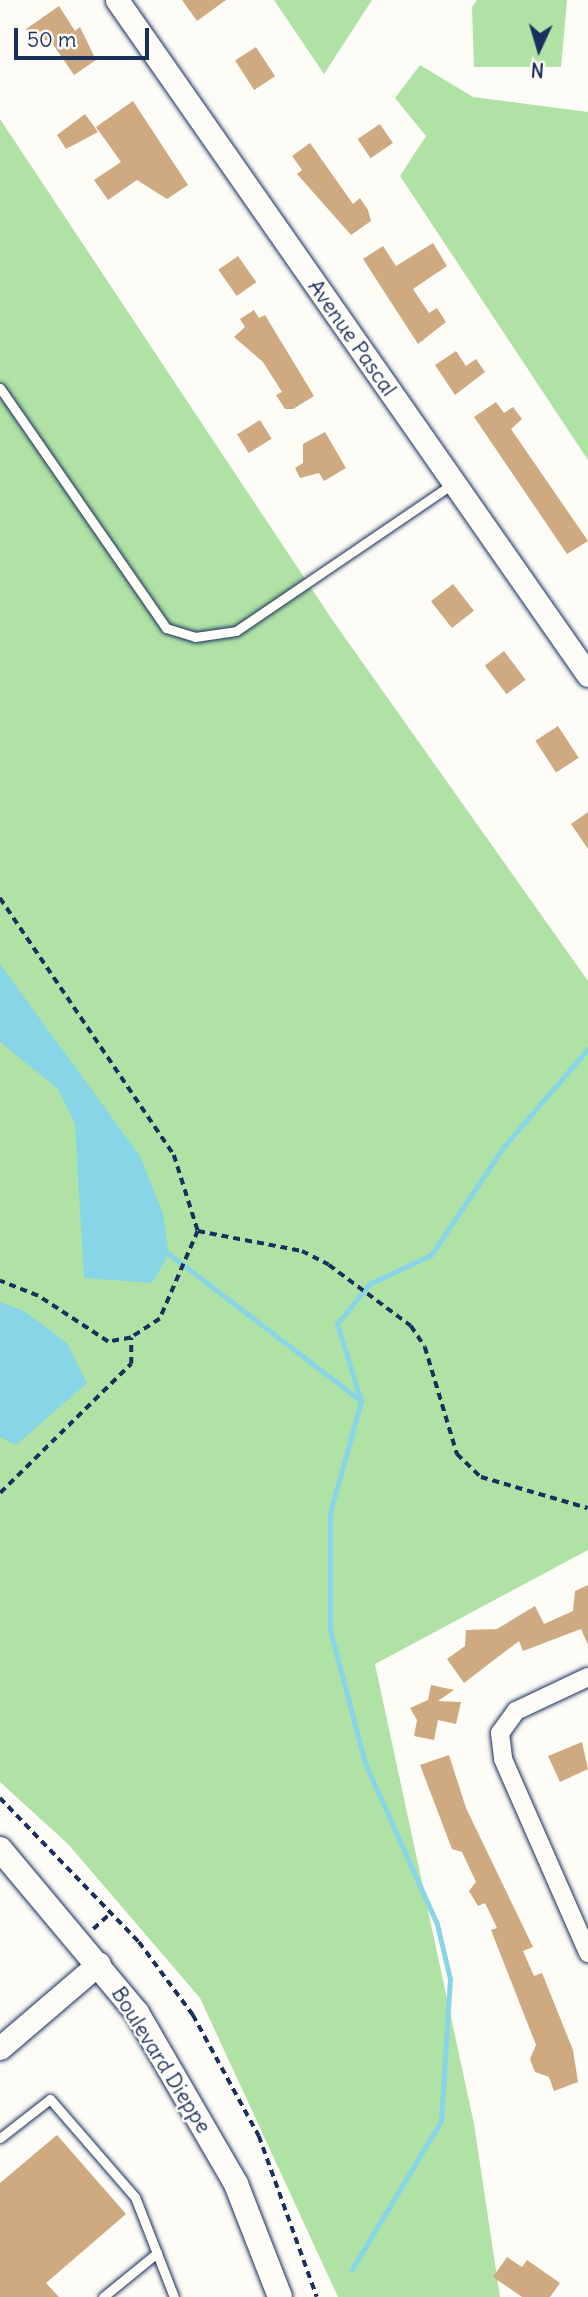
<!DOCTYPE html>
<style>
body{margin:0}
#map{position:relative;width:588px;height:2297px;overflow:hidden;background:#fdfcf7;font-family:Delius,sans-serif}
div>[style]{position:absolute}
.green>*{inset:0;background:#afe2a4}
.water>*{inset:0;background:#87d5e6}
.stream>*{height:5px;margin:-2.5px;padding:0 2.5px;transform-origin:2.5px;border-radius:2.5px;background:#87d5e6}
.building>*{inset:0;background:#cfaa81;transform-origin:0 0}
.path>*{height:3.5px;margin-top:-1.75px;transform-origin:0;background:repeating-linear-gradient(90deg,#1b2f5e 0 7px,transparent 0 12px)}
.roads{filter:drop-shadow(0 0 2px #1b2f5e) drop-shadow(0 0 2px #1b2f5e)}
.service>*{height:9px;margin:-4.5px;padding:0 4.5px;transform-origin:4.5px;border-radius:4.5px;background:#fdfcf7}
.minor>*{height:18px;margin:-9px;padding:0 9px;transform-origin:9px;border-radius:9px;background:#fdfcf7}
.tertiary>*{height:23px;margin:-11.5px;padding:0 11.5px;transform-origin:11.5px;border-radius:11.5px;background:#fdfcf7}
.secondary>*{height:24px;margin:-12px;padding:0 12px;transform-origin:12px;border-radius:12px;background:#fdfcf7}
span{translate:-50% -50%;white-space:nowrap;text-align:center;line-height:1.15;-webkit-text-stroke:5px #fdfcf7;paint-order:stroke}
.street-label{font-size:21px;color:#1b2f5e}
.north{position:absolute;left:504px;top:14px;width:70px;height:70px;-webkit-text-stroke:5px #fdfcf7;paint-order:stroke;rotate:184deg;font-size:19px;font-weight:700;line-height:28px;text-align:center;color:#1b2f5e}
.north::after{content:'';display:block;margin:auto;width:24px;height:32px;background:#1b2f5e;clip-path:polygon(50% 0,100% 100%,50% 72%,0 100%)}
.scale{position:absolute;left:14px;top:28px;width:135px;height:32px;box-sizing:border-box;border:4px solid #1b2f5e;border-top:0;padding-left:9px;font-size:21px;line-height:24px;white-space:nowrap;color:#1b2f5e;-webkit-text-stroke:5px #fdfcf7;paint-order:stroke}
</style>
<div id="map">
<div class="green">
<i style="clip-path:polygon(274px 0,372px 0,324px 74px)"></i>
<i style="clip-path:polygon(477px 0,567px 0,561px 67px,474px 67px,472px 7px)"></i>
<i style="clip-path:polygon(420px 65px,473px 97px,588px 112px,588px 460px,400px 176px,426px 136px,395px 98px)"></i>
<i style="clip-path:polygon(0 119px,331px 618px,588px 981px,588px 1550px,375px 1664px,474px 2124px,500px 2297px,338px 2297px,200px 1998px,68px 1844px,0 1782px)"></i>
</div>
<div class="water">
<i style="clip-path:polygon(0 964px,140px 1156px,163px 1214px,169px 1254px,152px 1283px,84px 1278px,75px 1124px,58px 1089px,0 1042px)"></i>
<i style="clip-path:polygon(0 1302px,24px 1311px,67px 1343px,87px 1383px,16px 1445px,0 1437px)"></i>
</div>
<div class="stream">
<i style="left:169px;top:1254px;width:242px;rotate:37.4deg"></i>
<i style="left:352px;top:2269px;width:173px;rotate:-59deg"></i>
<i style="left:441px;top:2121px;width:142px;rotate:-86.4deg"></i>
<i style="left:450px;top:1979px;width:57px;rotate:-103.3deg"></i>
<i style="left:437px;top:1924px;width:176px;rotate:-114.1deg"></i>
<i style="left:365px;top:1763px;width:138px;rotate:-104.7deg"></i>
<i style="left:330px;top:1630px;width:117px;rotate:-90deg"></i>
<i style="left:330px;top:1513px;width:116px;rotate:-74.5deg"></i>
<i style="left:361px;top:1401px;width:81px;rotate:-107.3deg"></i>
<i style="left:337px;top:1324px;width:51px;rotate:-51.3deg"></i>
<i style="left:369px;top:1284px;width:68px;rotate:-25.1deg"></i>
<i style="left:431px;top:1255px;width:133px;rotate:-56.1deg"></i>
<i style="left:505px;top:1145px;width:127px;rotate:-49.2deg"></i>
</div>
<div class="building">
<i style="clip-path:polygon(182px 0,226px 0,197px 21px)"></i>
<i style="clip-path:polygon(59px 6px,75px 31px,80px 27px,96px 60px,74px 75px,50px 40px,34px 41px,26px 29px)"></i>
<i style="left:256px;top:47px;width:35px;height:25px;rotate:57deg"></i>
<i style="clip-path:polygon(133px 101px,188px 185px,167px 199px,137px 180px,108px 200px,94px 180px,121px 162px,96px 127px)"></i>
<i style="clip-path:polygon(85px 114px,98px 132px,66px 149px,57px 135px)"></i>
<i style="left:380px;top:124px;width:23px;height:27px;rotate:56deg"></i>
<i style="clip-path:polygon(310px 143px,353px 204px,360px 198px,368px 210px,371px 221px,351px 235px,297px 174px,302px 170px,292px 156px)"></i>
<i style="clip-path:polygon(433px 243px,447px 266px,413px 289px,429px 313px,437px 308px,446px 322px,418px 344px,363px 259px,383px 246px,396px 266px)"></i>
<i style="left:238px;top:256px;width:32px;height:24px;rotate:55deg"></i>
<i style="clip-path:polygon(254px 310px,259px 318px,265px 315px,314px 396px,293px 409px,285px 409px,276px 395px,282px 392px,263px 362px,234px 337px,245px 327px,240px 319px)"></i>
<i style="clip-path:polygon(456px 351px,466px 366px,476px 359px,485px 372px,455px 395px,435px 365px)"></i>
<i style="clip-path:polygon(496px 402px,504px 413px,513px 407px,522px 419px,511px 429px,588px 541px,567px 554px,474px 417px)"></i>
<i style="left:260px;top:420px;width:22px;height:27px;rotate:58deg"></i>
<i style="clip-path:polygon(325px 432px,346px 468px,324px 481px,319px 473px,300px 478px,295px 468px,303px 463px,303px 444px)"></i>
<i style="left:453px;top:584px;width:34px;height:28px;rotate:52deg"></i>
<i style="left:504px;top:651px;width:36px;height:24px;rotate:53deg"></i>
<i style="left:558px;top:726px;width:38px;height:27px;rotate:57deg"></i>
<i style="clip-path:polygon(588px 812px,588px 849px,571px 824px)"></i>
<i style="clip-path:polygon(588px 1585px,588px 1645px,581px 1629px,523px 1651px,519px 1641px,464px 1683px,447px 1659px,465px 1646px,466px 1630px,497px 1629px,535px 1606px,544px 1624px,573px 1611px,575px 1591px)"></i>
<i style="clip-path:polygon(431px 1685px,454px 1690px,438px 1701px,461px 1702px,456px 1724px,438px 1720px,434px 1740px,414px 1736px,417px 1720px,410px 1708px,428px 1700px)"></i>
<i style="clip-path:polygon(582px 1742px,588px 1769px,560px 1782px,548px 1756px)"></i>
<i style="clip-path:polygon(449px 1755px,466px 1808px,533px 1947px,523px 1951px,534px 1976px,542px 1973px,573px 2050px,578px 2082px,554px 2091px,549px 2077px,535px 2072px,530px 2059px,536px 2045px,491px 1930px,497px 1928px,485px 1903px,478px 1906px,469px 1891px,476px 1882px,462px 1852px,452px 1849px,420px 1765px)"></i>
<i style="clip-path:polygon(57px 2135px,126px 2214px,46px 2283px,59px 2297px,0 2297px,0 2183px)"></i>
<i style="clip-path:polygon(507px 2257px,522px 2267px,527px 2260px,560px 2283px,550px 2297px,522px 2297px,493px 2277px)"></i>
</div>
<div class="path">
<i style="left:0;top:898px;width:310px;rotate:55.9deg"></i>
<i style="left:174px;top:1155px;width:80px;rotate:72.5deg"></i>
<i style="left:198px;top:1231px;width:96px;rotate:113.4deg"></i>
<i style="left:160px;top:1319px;width:35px;rotate:147deg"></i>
<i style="left:131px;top:1338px;width:23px;rotate:170deg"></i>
<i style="left:108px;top:1342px;width:84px;rotate:-146.7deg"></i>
<i style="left:38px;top:1296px;width:41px;rotate:-158.5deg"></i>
<i style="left:198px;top:1231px;width:106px;rotate:10.9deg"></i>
<i style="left:302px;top:1251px;width:30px;rotate:27deg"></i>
<i style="left:329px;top:1265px;width:102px;rotate:36.6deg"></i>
<i style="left:411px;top:1326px;width:25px;rotate:56deg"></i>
<i style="left:425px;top:1347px;width:112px;rotate:73.3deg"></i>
<i style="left:457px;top:1454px;width:33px;rotate:44deg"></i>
<i style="left:481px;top:1477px;width:111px;rotate:16.2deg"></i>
<i style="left:0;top:1493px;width:184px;rotate:-44.6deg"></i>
<i style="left:131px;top:1364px;width:26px;rotate:-90deg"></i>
<i style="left:0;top:1798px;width:200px;rotate:46deg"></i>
<i style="left:139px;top:1942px;width:91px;rotate:53.5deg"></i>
<i style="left:193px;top:2015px;width:138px;rotate:61.4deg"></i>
<i style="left:259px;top:2136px;width:171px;rotate:70.2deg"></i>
<i style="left:93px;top:1929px;width:25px;rotate:-42deg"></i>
</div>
<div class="roads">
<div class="service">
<i style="left:0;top:388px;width:292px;rotate:55.3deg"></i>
<i style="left:166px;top:628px;width:30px;rotate:17deg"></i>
<i style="left:195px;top:637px;width:41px;rotate:-8.3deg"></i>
<i style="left:236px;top:631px;width:261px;rotate:-34.2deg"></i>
<i style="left:0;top:2138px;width:63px;rotate:-38deg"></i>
<i style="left:50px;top:2099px;width:130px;rotate:49.1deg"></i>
<i style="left:135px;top:2197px;width:107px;rotate:68.7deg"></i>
<i style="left:103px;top:2297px;width:70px;rotate:-39.2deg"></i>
</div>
<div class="minor">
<i style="left:588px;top:1677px;width:80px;rotate:154.7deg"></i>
<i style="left:516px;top:1711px;width:27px;rotate:126deg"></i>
<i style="left:500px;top:1733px;width:26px;rotate:83deg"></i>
<i style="left:503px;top:1759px;width:212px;rotate:66.3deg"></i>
</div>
<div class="tertiary">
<i style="left:117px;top:0;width:823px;rotate:55.09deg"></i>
<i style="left:0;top:2048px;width:130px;rotate:-40.6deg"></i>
</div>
<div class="secondary">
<i style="left:0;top:1849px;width:214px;rotate:50.1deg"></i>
<i style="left:137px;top:2013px;width:198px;rotate:59.9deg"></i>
<i style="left:236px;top:2184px;width:121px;rotate:68.7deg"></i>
</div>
</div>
<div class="street-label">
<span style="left:352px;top:338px;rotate:55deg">Avenue Pascal</span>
<span style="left:161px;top:2060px;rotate:58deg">Boulevard Dieppe</span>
</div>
<div class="north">N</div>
<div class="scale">50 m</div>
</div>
